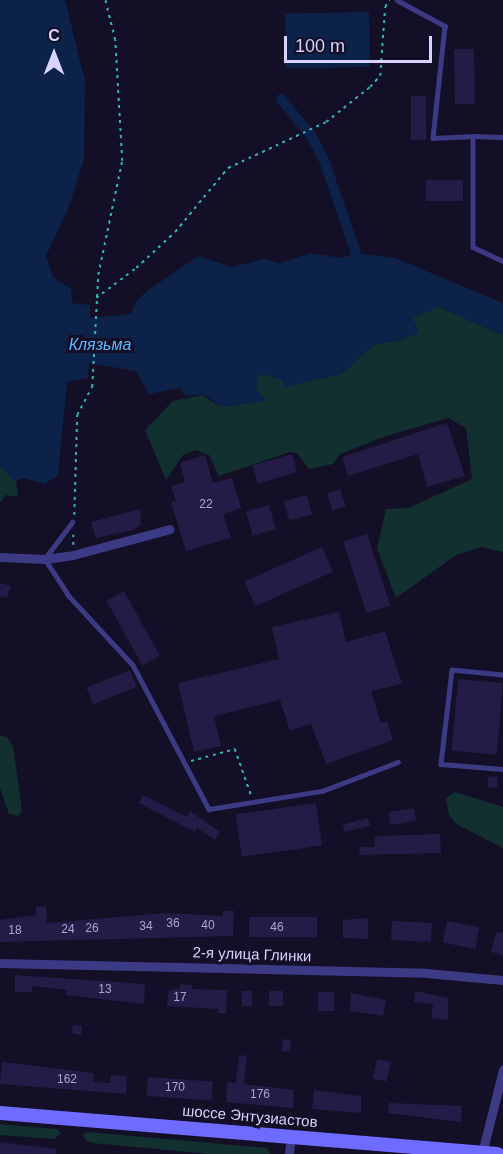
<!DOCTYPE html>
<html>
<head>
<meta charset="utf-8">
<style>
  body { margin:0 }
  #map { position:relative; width:503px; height:1154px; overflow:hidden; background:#130f26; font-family:Arial,sans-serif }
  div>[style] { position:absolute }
  .green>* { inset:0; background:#12302f }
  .water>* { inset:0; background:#0c2248; transform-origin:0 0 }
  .canal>* { height:10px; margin:-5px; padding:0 5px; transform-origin:5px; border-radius:5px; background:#0c2248 }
  .building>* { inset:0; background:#241b47; transform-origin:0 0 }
  .path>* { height:1.5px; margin-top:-0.75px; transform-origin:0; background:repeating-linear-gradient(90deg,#2fb8b0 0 3px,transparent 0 7.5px) }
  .lane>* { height:4.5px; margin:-2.25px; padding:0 2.25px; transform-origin:2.25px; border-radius:2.25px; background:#3d3a85 }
  .street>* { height:9px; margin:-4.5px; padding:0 4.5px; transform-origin:4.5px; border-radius:4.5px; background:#3d3a85 }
  .secondary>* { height:14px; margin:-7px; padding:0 7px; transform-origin:7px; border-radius:7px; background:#6f6bff }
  span { translate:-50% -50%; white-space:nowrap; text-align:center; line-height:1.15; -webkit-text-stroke:6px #130f26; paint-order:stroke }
  .number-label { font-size:12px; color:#aca6d1 }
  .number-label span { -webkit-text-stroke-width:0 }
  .street-label { font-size:15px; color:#d9d4ff }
  .water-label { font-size:16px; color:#62b6ff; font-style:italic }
  .north { position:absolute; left:24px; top:24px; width:60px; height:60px; -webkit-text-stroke:4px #130f26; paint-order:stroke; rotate:0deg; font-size:16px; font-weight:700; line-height:24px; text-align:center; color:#d9d4ff }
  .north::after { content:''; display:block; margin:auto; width:21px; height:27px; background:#d9d4ff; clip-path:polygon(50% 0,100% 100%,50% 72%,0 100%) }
  .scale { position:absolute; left:284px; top:36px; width:148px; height:27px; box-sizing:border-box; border:3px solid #d9d4ff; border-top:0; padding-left:8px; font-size:18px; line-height:21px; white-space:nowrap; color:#d9d4ff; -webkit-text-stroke:4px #130f26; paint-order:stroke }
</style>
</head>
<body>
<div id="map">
  <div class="green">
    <div style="clip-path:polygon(438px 307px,503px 335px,503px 552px,482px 547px,456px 555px,396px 598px,377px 549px,386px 509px,408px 508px,472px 479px,466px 428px,448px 418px,386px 436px,340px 454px,333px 464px,309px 469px,297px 453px,290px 452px,219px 476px,209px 455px,195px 450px,183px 455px,166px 480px,145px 430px,173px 401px,202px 395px,221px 407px,265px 401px,255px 389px,258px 377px,265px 374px,282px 380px,284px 387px,341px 374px,375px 344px,398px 341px,419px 332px,412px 318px)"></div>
    <div style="clip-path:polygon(0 466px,16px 480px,18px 497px,6px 495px,0 503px)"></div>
    <div style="clip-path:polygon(0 736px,7px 737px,13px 747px,22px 811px,18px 816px,9px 814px,0 788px)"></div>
    <div style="clip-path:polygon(455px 792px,503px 807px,503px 848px,456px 824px,449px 815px,446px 798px)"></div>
    <div style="clip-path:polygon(0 1124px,56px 1129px,61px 1133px,54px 1139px,0 1135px)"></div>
    <div style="clip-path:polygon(87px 1132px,267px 1148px,270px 1154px,209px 1154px,92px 1143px,85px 1140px,83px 1134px)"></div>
  </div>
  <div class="water">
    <div style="clip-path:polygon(0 0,65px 0,85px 81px,84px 159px,70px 204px,46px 256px,53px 277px,71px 289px,72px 303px,90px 305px,90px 318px,131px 314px,137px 300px,147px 291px,198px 256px,232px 267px,264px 259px,280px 263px,310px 253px,342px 258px,356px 253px,395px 258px,503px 303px,503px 335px,438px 307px,412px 318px,419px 332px,398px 341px,375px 344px,341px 374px,284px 387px,282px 380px,265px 374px,258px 377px,256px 389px,266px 401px,221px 407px,204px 394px,186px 396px,179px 388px,149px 394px,136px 371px,89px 363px,88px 378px,67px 382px,58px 476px,44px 484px,25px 478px,14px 481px,0 466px)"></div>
    <div style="left:369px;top:12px;width:55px;height:84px;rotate:89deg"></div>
  </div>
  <div class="canal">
    <div style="left:281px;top:99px;width:49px;rotate:50.8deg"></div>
    <div style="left:312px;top:137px;width:29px;rotate:63deg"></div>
    <div style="left:325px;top:163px;width:108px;rotate:71.1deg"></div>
  </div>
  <div class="building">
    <div style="left:474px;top:49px;width:55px;height:20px;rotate:89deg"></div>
    <div style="left:426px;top:96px;width:44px;height:15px;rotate:90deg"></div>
    <div style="left:426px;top:180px;width:37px;height:21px"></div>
    <div style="clip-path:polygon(447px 423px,465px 476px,427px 487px,418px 454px,348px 476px,342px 457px)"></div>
    <div style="left:292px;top:454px;width:19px;height:41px;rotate:74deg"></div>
    <div style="clip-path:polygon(205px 455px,213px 483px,232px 478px,241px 508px,223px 514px,231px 538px,186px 551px,171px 502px,176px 501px,171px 486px,185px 482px,180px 463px)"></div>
    <div style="left:340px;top:489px;width:18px;height:14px;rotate:71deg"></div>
    <div style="left:307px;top:495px;width:20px;height:24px;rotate:75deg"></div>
    <div style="left:269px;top:505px;width:25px;height:24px;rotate:74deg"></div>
    <div style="clip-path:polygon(140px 509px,141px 525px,133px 530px,96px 538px,91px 522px)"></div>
    <div style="left:367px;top:534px;width:75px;height:25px;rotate:72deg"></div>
    <div style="left:322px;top:547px;width:27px;height:85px;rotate:66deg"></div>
    <div style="clip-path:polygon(0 583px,11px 586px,7px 598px,0 596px)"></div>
    <div style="left:124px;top:591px;width:74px;height:20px;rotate:61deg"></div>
    <div style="clip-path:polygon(339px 612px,346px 642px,385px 631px,402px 684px,371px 691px,381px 723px,387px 721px,393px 740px,326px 764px,311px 724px,290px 731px,280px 700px,214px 716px,221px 746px,194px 752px,178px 683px,279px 659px,272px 627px)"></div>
    <div style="left:130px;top:670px;width:18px;height:47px;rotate:68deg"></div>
    <div style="left:458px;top:679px;width:45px;height:72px;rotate:5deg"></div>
    <div style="clip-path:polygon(488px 776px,497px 777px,497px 788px,488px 787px)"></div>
    <div style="clip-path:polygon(143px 795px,187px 817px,190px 811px,220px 832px,215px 840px,197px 828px,195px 832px,183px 826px,139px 803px)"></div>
    <div style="left:316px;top:803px;width:43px;height:81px;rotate:82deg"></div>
    <div style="left:414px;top:808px;width:13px;height:26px;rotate:81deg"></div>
    <div style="left:368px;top:818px;width:8px;height:26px;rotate:76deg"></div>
    <div style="clip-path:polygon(440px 834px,441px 853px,360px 855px,359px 847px,375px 847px,375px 836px)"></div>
    <div style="clip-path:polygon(46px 906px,47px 923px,166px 913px,223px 916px,223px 911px,234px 911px,233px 936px,0 942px,0 920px,36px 915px,36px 907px)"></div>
    <div style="left:249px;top:917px;width:68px;height:20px"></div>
    <div style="clip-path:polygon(368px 918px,368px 939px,343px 938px,343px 920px)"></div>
    <div style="left:392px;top:921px;width:40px;height:19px;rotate:3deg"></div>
    <div style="left:447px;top:921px;width:33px;height:22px;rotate:11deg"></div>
    <div style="clip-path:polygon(496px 932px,503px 933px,503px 955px,491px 952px)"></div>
    <div style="clip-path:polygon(15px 975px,145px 984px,144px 1004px,66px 995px,67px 990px,32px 986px,32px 992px,15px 992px)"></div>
    <div style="clip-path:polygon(180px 984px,192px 985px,192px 989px,227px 990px,226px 1014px,218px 1013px,218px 1009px,167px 1006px,168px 991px,180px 988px)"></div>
    <div style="left:242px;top:991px;width:10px;height:15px"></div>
    <div style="left:269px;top:991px;width:14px;height:15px"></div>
    <div style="clip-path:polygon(415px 991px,448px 998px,448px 1020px,431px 1018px,433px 1004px,414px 1002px)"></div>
    <div style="left:318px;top:992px;width:16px;height:19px"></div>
    <div style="clip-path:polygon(351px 993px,386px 1000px,383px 1016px,350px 1011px)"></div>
    <div style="clip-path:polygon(73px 1025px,82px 1026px,81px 1035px,71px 1033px)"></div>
    <div style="left:283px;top:1039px;width:8px;height:12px;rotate:7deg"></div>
    <div style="clip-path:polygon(239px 1055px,247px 1056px,244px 1084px,294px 1090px,293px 1108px,226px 1102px,227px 1082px,236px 1083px)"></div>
    <div style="left:377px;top:1059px;width:14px;height:20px;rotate:12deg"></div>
    <div style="clip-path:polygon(2px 1062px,94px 1073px,93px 1082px,110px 1083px,111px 1075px,127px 1076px,126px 1094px,0 1084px)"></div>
    <div style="left:148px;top:1077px;width:65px;height:19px;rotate:4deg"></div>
    <div style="clip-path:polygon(314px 1090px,361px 1096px,361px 1113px,312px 1109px)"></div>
    <div style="clip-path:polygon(389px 1103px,462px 1106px,461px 1122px,388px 1113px)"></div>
    <div style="clip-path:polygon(0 1142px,56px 1149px,56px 1154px,0 1154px)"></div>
  </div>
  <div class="path">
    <div style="left:96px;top:298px;width:50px;rotate:-36.9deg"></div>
    <div style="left:136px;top:268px;width:53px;rotate:-42.7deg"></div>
    <div style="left:175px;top:232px;width:83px;rotate:-50.4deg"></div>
    <div style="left:228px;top:168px;width:108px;rotate:-25.1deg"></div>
    <div style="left:326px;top:122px;width:56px;rotate:-38.5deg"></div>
    <div style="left:370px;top:87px;width:15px;rotate:-48deg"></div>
    <div style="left:380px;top:76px;width:69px;rotate:-85.9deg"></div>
    <div style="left:385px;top:7px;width:8px;rotate:-60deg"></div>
    <div style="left:74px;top:515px;width:100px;rotate:-88.3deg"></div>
    <div style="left:77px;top:415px;width:32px;rotate:-62deg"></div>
    <div style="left:92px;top:387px;width:112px;rotate:-86.9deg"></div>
    <div style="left:98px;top:275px;width:116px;rotate:-78.1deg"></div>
    <div style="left:122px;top:161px;width:121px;rotate:-93.3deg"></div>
    <div style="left:115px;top:40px;width:41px;rotate:-104deg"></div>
    <div style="left:73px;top:545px;width:10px;rotate:-90deg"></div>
    <div style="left:191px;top:761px;width:46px;rotate:-15.3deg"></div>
    <div style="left:235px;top:749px;width:49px;rotate:70.8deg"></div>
  </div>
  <div class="lane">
    <div style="left:397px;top:0;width:55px;rotate:28.4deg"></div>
    <div style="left:445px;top:26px;width:113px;rotate:96.1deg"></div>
    <div style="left:433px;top:138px;width:40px;rotate:-2.9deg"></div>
    <div style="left:473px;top:136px;width:111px;rotate:90deg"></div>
    <div style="left:473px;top:247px;width:33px;rotate:25deg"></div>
    <div style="left:473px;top:136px;width:30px;rotate:2deg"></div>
    <div style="left:73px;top:522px;width:46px;rotate:127.1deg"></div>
    <div style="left:45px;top:559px;width:44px;rotate:57deg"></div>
    <div style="left:69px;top:596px;width:94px;rotate:47.2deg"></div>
    <div style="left:133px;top:665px;width:163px;rotate:62.2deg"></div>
    <div style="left:209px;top:809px;width:114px;rotate:-9.1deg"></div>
    <div style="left:322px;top:791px;width:81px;rotate:-20.9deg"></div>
    <div style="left:503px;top:675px;width:51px;rotate:-174.4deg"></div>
    <div style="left:452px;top:670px;width:95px;rotate:96.7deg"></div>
    <div style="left:441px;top:764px;width:62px;rotate:4.6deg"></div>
  </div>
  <div class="street">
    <div style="left:0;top:557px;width:45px;rotate:2.5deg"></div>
    <div style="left:45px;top:559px;width:28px;rotate:-8deg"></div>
    <div style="left:73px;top:555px;width:100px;rotate:-15deg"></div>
    <div style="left:0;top:963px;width:426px;rotate:1.3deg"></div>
    <div style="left:426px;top:973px;width:77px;rotate:5.2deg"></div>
    <div style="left:482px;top:1153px;width:86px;rotate:-75.8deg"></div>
    <div style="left:289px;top:1154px;width:19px;rotate:-84deg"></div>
  </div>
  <div class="secondary">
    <div style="left:0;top:1113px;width:499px;rotate:4.7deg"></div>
  </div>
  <div class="number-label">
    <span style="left:206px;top:505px">22</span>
    <span style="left:173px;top:924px">36</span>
    <span style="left:208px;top:926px">40</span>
    <span style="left:146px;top:927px">34</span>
    <span style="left:277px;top:928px">46</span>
    <span style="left:92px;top:929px">26</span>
    <span style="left:68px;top:930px">24</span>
    <span style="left:15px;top:931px">18</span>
    <span style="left:105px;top:990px">13</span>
    <span style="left:180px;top:998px">17</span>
    <span style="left:67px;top:1080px">162</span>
    <span style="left:175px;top:1088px">170</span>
    <span style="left:260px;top:1095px">176</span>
  </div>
  <div class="street-label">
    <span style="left:252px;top:954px;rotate:2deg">2-я улица Глинки</span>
    <span style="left:250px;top:1116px;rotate:5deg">шоссе Энтузиастов</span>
  </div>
  <div class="water-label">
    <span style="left:100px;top:345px">Клязьма</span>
  </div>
  <div class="north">С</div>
  <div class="scale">100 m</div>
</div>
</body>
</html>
